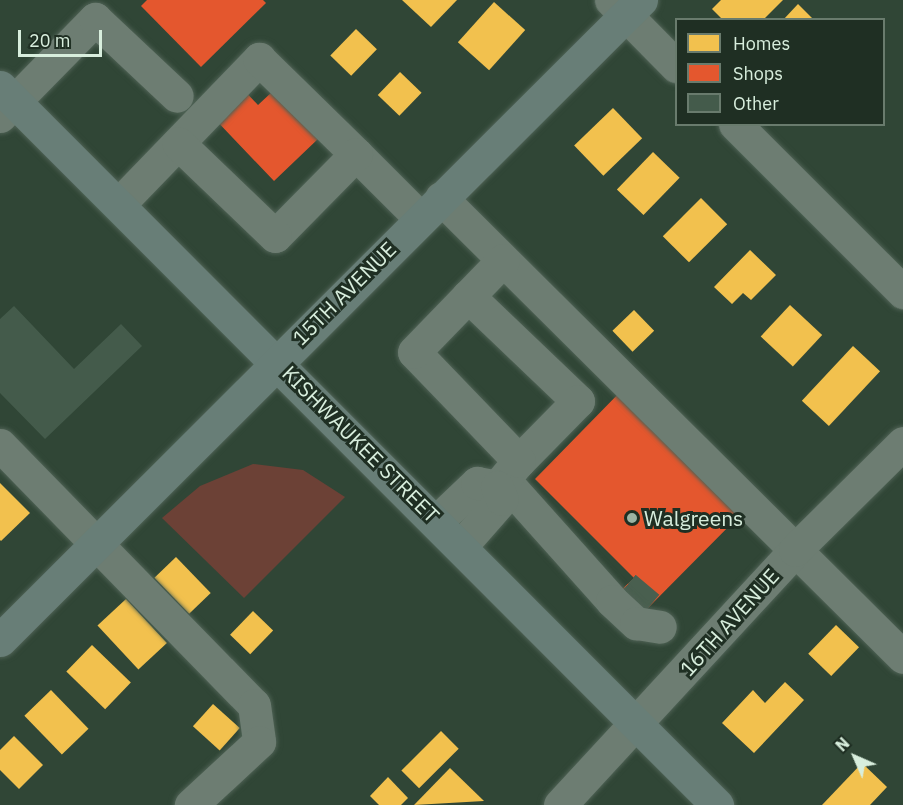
<!DOCTYPE html>
<html>
<head>
<meta charset="utf-8">
<style>
  body { margin:0 }
  #map { position:relative; width:903px; height:805px; overflow:hidden; background:#304636; font-family:"IBM Plex Sans",sans-serif }
  div>[style] { position:absolute }
  .green>* { inset:0; background:#6c4136 }
  .homes>* { inset:0; background:#f2c14e; transform-origin:0 0 }
  .shops>* { inset:0; background:#e4572e }
  .building>* { inset:0; background:#445b4b }
  .minor-tunnel>* { height:33px; margin-top:-16.5px; transform-origin:0; background:repeating-linear-gradient(90deg,#495f4f 0 33px,transparent 0 49px) }
  .roads { filter:drop-shadow(0 0 2px #4e6154) drop-shadow(0 0 2px #4e6154) }
  .minor>* { height:33px; margin:-16.5px; padding:0 16.5px; transform-origin:16.5px; border-radius:16.5px; background:#6d7d72 }
  .major>* { height:33px; margin:-16.5px; padding:0 16.5px; transform-origin:16.5px; border-radius:16.5px; background:#687e77 }
  .dots>* { width:16px; height:16px; translate:-50% -50%; box-sizing:border-box; border:3px solid #1f2f23; border-radius:50% }
  span { translate:-50% -50%; white-space:nowrap; text-align:center; line-height:1.15; -webkit-text-stroke:6px #1f2f23; paint-order:stroke }
  .street-label { font-size:21px; color:#d8eedd }
  .poi-label { font-size:21px; color:#d8eedd }
  .left { translate:0 -50%; text-align:left }
  .legend { position:absolute; left:675px; top:18px; width:210px; height:108px; box-sizing:border-box; background:#1f2f23; border:2px solid #697b6d; margin:0; padding:8px 10px; list-style:none; font-size:18px; color:#d8eedd }
  .legend li { display:flex; align-items:center; gap:12px; height:30px }
  .legend b { width:30px; border:2px solid #697b6d }
  .north { position:absolute; left:825px; top:727px; width:60px; height:60px; -webkit-text-stroke:4px #1f2f23; paint-order:stroke; rotate:315deg; font-size:16px; font-weight:700; line-height:24px; text-align:center; color:#d8eedd }
  .north::after { content:''; display:block; margin:auto; width:21px; height:27px; background:#d8eedd; clip-path:polygon(50% 0,100% 100%,50% 72%,0 100%) }
  .scale { position:absolute; left:18px; top:30px; width:84px; height:27px; box-sizing:border-box; border:3px solid #d8eedd; border-top:0; padding-left:8px; font-size:18px; line-height:21px; white-space:nowrap; color:#d8eedd; -webkit-text-stroke:4px #1f2f23; paint-order:stroke }
</style>
</head>
<body>
<div id="map">
  <div class="green">
    <div style="clip-path:polygon(253px 464px,303px 470px,345px 497px,244px 598px,162px 518px,200px 486px)"></div>
  </div>
  <div class="homes">
    <div style="clip-path:polygon(402px 0,457px 0,431px 27px)"></div>
    <div style="clip-path:polygon(721px 0,783px 0,763px 20px,723px 20px,712px 9px)"></div>
    <div style="left:494px;top:2px;width:42px;height:54px;rotate:42deg"></div>
    <div style="clip-path:polygon(798px 4px,814px 20px,783px 20px)"></div>
    <div style="left:356px;top:29px;width:29px;height:37px;rotate:44deg"></div>
    <div style="left:400px;top:72px;width:30px;height:32px;rotate:44deg"></div>
    <div style="left:613px;top:108px;width:42px;height:54px;rotate:46deg"></div>
    <div style="left:653px;top:152px;width:37px;height:52px;rotate:44deg"></div>
    <div style="left:701px;top:198px;width:37px;height:54px;rotate:45deg"></div>
    <div style="clip-path:polygon(750px 250px,776px 275px,751px 300px,743px 293px,732px 304px,714px 287px)"></div>
    <div style="left:790px;top:305px;width:44px;height:43px;rotate:43deg"></div>
    <div style="left:634px;top:310px;width:29px;height:30px;rotate:46deg"></div>
    <div style="left:853px;top:346px;width:37px;height:75px;rotate:43deg"></div>
    <div style="clip-path:polygon(0 483px,30px 513px,1px 541px,0 540px)"></div>
    <div style="left:176px;top:557px;width:50px;height:30px;rotate:46deg"></div>
    <div style="left:126px;top:599px;width:60px;height:39px;rotate:47deg"></div>
    <div style="left:253px;top:611px;width:28px;height:33px;rotate:44deg"></div>
    <div style="left:836px;top:625px;width:32px;height:40px;rotate:44deg"></div>
    <div style="left:92px;top:645px;width:54px;height:37px;rotate:44deg"></div>
    <div style="clip-path:polygon(785px 682px,804px 700px,754px 753px,722px 723px,753px 690px,765px 703px)"></div>
    <div style="left:51px;top:690px;width:54px;height:37px;rotate:46deg"></div>
    <div style="left:213px;top:704px;width:36px;height:30px;rotate:42deg"></div>
    <div style="left:441px;top:731px;width:25px;height:56px;rotate:45deg"></div>
    <div style="clip-path:polygon(14px 736px,43px 765px,19px 789px,0 770px,0 750px)"></div>
    <div style="clip-path:polygon(862px 763px,887px 787px,870px 805px,822px 805px)"></div>
    <div style="clip-path:polygon(450px 768px,484px 801px,414px 805px)"></div>
    <div style="clip-path:polygon(388px 777px,408px 798px,401px 805px,379px 805px,370px 796px)"></div>
  </div>
  <div class="shops">
    <div style="clip-path:polygon(147px 0,263px 0,266px 3px,201px 67px,141px 6px)"></div>
    <div style="clip-path:polygon(242px 88px,258px 105px,273px 91px,319px 138px,274px 181px,212px 116px)"></div>
    <div style="clip-path:polygon(625px 387px,747px 508px,641px 615px,618px 593px,634px 578px,535px 479px)"></div>
  </div>
  <div class="building">
    <div style="clip-path:polygon(14px 306px,74px 369px,121px 324px,142px 346px,45px 439px,0 393px,0 319px)"></div>
  </div>
  <div class="minor-tunnel">
    <div style="left:625px;top:587px;width:31px;rotate:40deg"></div>
  </div>
  <div class="roads">
    <div class="minor">
      <div style="left:611px;top:0;width:93px;rotate:45.4deg"></div>
      <div style="left:0;top:116px;width:136px;rotate:-45.6deg"></div>
      <div style="left:95px;top:19px;width:112px;rotate:43.2deg"></div>
      <div style="left:735px;top:124px;width:238px;rotate:45deg"></div>
      <div style="left:356px;top:154px;width:89px;rotate:45deg"></div>
      <div style="left:441px;top:198px;width:651px;rotate:44.81deg"></div>
      <div style="left:119px;top:204px;width:202px;rotate:-46deg"></div>
      <div style="left:259px;top:59px;width:136px;rotate:44.4deg"></div>
      <div style="left:356px;top:154px;width:115px;rotate:134.6deg"></div>
      <div style="left:275px;top:236px;width:134px;rotate:-136.2deg"></div>
      <div style="left:468px;top:296px;width:152px;rotate:43.7deg"></div>
      <div style="left:578px;top:401px;width:84px;rotate:134.5deg"></div>
      <div style="left:0;top:445px;width:363px;rotate:45.7deg"></div>
      <div style="left:254px;top:705px;width:37px;rotate:82deg"></div>
      <div style="left:259px;top:742px;width:93px;rotate:137.2deg"></div>
      <div style="left:504px;top:480px;width:162px;rotate:48.2deg"></div>
      <div style="left:612px;top:601px;width:33px;rotate:43deg"></div>
      <div style="left:636px;top:623px;width:24px;rotate:9deg"></div>
      <div style="left:497px;top:487px;width:34px;rotate:-50deg"></div>
      <div style="left:519px;top:461px;width:151px;rotate:-133.9deg"></div>
      <div style="left:414px;top:352px;width:128px;rotate:-45.9deg"></div>
      <div style="left:438px;top:520px;width:54px;rotate:-43.5deg"></div>
      <div style="left:477px;top:483px;width:20px;rotate:11deg"></div>
      <div style="left:461px;top:546px;width:62px;rotate:-48.9deg"></div>
      <div style="left:502px;top:499px;width:13px;rotate:-113deg"></div>
      <div style="left:560px;top:805px;width:347px;rotate:-47.3deg"></div>
      <div style="left:795px;top:550px;width:152px;rotate:-44.7deg"></div>
    </div>
    <div class="major">
      <div style="left:0;top:87px;width:1015px;rotate:45.04deg"></div>
      <div style="left:0;top:640px;width:906px;rotate:-44.96deg"></div>
    </div>
  </div>
  <div class="dots">
    <div style="left:632px;top:518px;background:#9db3a3"></div>
  </div>
  <div class="street-label">
    <span style="left:344px;top:293px;rotate:-45deg">15TH AVENUE</span>
    <span style="left:361px;top:444px;rotate:45deg">KISHWAUKEE STREET</span>
    <span style="left:729px;top:622px;rotate:-48deg">16TH AVENUE</span>
  </div>
  <div class="poi-label">
    <span class="left" style="left:644px;top:518px">Walgreens</span>
  </div>
  <ul class="legend">
  <li><b style="height:16px;background:#f2c14e"></b>Homes</li>
  <li><b style="height:16px;background:#e4572e"></b>Shops</li>
  <li><b style="height:16px;background:#445b4b"></b>Other</li>
  </ul>
  <div class="north">N</div>
  <div class="scale">20 m</div>
</div>
</body>
</html>
